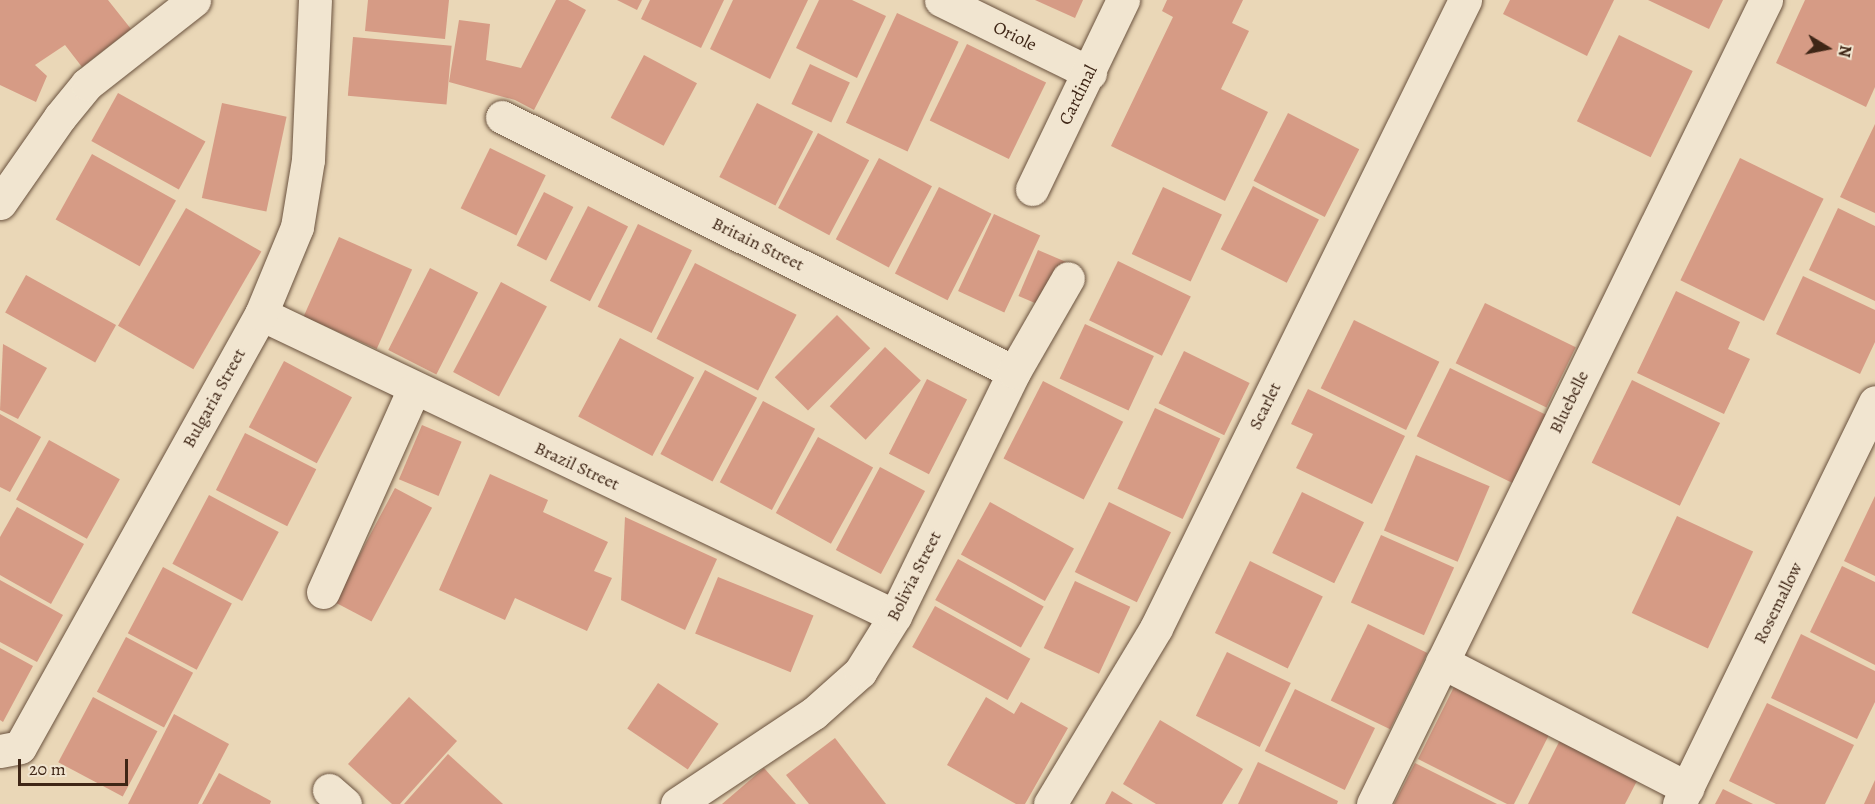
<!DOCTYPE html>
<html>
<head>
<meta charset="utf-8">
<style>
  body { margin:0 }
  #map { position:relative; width:1875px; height:804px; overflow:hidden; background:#ead7b7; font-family:Alegreya,serif }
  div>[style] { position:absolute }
  .building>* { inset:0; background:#d69b85; transform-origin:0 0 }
  .roads { filter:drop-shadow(0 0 2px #6a523e) drop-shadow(0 0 2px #6a523e) }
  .minor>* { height:33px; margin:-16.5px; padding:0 16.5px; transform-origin:16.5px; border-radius:16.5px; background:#f1e5d0 }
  span { translate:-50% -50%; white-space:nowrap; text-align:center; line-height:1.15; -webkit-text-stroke:5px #f1e5d0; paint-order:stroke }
  .street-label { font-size:18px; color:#3f2616 }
  .north { position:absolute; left:1797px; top:18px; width:60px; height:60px; -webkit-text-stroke:4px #f1e5d0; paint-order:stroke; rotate:100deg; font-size:16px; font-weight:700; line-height:24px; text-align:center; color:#3f2616 }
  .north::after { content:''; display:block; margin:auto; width:21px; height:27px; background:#3f2616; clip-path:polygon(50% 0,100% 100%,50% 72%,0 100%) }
  .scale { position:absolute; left:18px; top:759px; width:110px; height:27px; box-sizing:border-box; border:3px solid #3f2616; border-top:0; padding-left:8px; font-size:18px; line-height:21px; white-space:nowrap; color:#3f2616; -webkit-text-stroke:4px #f1e5d0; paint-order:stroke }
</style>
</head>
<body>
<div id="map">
  <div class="building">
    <div style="clip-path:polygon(0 0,108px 0,131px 29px,82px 67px,65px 45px,35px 65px,47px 76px,36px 102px,0 85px)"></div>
    <div style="clip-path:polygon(368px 0,449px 0,445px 39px,365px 31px)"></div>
    <div style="clip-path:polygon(556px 0,568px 0,586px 10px,534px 110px,515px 100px,449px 82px,459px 20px,490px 24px,486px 60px,521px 68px)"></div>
    <div style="clip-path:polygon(617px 0,642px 0,637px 10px)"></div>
    <div style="clip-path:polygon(650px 0,724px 0,701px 48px,641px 19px)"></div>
    <div style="clip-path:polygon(733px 0,808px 0,770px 79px,710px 49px)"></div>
    <div style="clip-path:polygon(819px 0,852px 0,886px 16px,857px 78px,796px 48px)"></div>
    <div style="clip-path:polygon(1035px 0,1083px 0,1075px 18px)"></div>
    <div style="clip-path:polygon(1167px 0,1243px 0,1232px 23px,1249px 31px,1221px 89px,1268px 112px,1225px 201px,1111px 146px,1173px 17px,1162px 11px)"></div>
    <div style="clip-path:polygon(1510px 0,1614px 0,1587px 56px,1503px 14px)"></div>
    <div style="clip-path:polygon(1648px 0,1723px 0,1709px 29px)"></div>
    <div style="clip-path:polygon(1805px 0,1875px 0,1875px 87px,1866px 107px,1776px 63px)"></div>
    <div style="left:897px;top:13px;width:68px;height:121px;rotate:25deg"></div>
    <div style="left:1619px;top:35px;width:82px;height:96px;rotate:26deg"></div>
    <div style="left:353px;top:37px;width:99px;height:59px;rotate:5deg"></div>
    <div style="left:967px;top:44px;width:88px;height:85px;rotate:26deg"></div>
    <div style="left:644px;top:55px;width:60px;height:71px;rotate:28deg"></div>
    <div style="left:810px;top:64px;width:44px;height:44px;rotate:25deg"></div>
    <div style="left:118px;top:93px;width:100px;height:55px;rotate:29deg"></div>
    <div style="left:222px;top:103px;width:66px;height:97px;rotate:12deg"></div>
    <div style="left:757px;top:103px;width:63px;height:83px;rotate:27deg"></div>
    <div style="left:1288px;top:113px;width:80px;height:76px;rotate:27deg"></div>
    <div style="clip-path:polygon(1875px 124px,1875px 213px,1840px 197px)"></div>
    <div style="left:818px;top:133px;width:58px;height:85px;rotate:28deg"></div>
    <div style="left:490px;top:148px;width:62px;height:67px;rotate:26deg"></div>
    <div style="left:92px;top:154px;width:96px;height:75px;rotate:29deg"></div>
    <div style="left:879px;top:158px;width:60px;height:92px;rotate:28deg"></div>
    <div style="left:1740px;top:158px;width:93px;height:136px;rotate:26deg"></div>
    <div style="left:1253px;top:186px;width:74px;height:71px;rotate:27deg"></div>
    <div style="left:939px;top:187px;width:59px;height:97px;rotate:27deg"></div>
    <div style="left:1163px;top:187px;width:65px;height:74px;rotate:25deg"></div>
    <div style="left:544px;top:192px;width:33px;height:60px;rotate:27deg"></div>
    <div style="left:588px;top:206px;width:45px;height:84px;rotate:27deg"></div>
    <div style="left:186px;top:208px;width:87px;height:136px;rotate:30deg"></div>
    <div style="clip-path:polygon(1838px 208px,1875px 226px,1875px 301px,1809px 270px)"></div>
    <div style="left:994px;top:214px;width:51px;height:85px;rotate:25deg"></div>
    <div style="left:638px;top:224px;width:60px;height:92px;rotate:26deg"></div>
    <div style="left:339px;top:237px;width:80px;height:87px;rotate:24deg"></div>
    <div style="left:1038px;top:250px;width:30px;height:50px;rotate:23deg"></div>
    <div style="left:1118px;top:261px;width:81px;height:66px;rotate:26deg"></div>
    <div style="left:695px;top:263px;width:114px;height:85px;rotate:27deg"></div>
    <div style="left:430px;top:268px;width:54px;height:92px;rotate:27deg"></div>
    <div style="left:26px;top:275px;width:103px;height:43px;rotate:29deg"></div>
    <div style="clip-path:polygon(1803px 276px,1875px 310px,1875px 342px,1860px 374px,1776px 334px)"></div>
    <div style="left:501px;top:282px;width:52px;height:102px;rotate:28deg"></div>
    <div style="clip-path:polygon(1676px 291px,1740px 322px,1728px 349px,1750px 359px,1724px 414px,1637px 373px)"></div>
    <div style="left:1485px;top:303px;width:101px;height:67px;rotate:26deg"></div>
    <div style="left:837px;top:315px;width:47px;height:88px;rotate:45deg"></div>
    <div style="left:1354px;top:320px;width:95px;height:76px;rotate:26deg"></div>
    <div style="left:1085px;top:324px;width:76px;height:60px;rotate:25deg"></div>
    <div style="left:620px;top:338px;width:84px;height:89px;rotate:28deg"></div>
    <div style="clip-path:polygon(3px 344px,47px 368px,18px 419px,0 410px)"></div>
    <div style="left:885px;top:347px;width:49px;height:81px;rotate:43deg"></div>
    <div style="left:1184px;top:351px;width:73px;height:58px;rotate:26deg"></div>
    <div style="left:284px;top:361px;width:77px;height:75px;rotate:28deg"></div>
    <div style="left:1450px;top:368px;width:110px;height:76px;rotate:26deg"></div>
    <div style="left:705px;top:370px;width:59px;height:95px;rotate:28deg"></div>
    <div style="left:927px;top:379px;width:45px;height:84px;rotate:27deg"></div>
    <div style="left:1632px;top:380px;width:98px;height:92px;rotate:26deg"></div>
    <div style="left:1043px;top:381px;width:90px;height:87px;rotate:27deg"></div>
    <div style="clip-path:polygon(1308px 389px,1405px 436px,1372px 504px,1296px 468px,1313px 434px,1291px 424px)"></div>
    <div style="left:763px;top:401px;width:59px;height:92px;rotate:28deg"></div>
    <div style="left:1155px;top:408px;width:72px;height:89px;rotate:25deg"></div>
    <div style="clip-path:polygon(0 414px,41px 437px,10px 492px,0 487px)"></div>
    <div style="left:422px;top:425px;width:43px;height:59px;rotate:23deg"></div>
    <div style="left:245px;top:433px;width:80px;height:64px;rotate:27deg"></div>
    <div style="left:818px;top:437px;width:63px;height:87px;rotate:29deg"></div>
    <div style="left:49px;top:440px;width:81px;height:68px;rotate:29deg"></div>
    <div style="left:1416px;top:455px;width:80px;height:82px;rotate:23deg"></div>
    <div style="left:880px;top:467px;width:51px;height:94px;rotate:28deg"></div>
    <div style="clip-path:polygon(490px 474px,548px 500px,543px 512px,608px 542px,594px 571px,612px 578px,587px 631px,515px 598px,505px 620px,439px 590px)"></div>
    <div style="left:395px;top:488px;width:42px;height:129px;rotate:28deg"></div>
    <div style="left:1302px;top:492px;width:69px;height:68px;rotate:26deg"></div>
    <div style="left:209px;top:495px;width:79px;height:78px;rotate:28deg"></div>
    <div style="clip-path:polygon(1875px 496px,1875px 576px,1844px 561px)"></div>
    <div style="left:990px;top:502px;width:96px;height:60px;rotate:29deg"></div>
    <div style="left:1109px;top:502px;width:69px;height:78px;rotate:26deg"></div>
    <div style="clip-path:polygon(17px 507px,84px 544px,51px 604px,0 575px,0 537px)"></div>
    <div style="left:1677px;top:516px;width:84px;height:107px;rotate:25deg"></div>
    <div style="clip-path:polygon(625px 517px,717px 559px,685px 630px,621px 600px)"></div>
    <div style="left:1381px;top:535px;width:80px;height:74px;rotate:24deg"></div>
    <div style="left:958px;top:559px;width:98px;height:47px;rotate:29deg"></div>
    <div style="left:1250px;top:561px;width:81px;height:80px;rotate:26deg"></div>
    <div style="clip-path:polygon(1842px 566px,1875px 582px,1875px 665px,1810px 632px)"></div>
    <div style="left:163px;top:567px;width:78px;height:75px;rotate:28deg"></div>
    <div style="left:718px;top:577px;width:103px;height:61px;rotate:22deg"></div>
    <div style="clip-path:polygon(0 580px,63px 615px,37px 662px,0 642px)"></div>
    <div style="left:1075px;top:581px;width:61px;height:74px;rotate:25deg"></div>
    <div style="left:935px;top:606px;width:109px;height:47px;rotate:29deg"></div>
    <div style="left:1368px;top:624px;width:66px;height:85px;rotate:26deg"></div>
    <div style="clip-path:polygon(1801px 634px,1875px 671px,1875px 702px,1857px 739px,1771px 698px)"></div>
    <div style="left:126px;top:637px;width:76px;height:62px;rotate:28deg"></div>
    <div style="clip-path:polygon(0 648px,33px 666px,3px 722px,0 720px)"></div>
    <div style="left:1227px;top:652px;width:71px;height:71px;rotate:26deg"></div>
    <div style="clip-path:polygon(1458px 679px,1553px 727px,1514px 804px,1507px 804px,1418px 759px)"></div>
    <div style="left:658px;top:683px;width:73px;height:55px;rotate:34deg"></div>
    <div style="left:1295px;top:689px;width:89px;height:69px;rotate:26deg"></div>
    <div style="left:93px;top:697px;width:73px;height:74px;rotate:28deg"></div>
    <div style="clip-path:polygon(409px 697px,457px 741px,400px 804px,392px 804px,348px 764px)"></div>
    <div style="clip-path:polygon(986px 697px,1014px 714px,1021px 702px,1068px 728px,1025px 804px,1016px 804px,947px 765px)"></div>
    <div style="clip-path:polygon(1767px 703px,1854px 745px,1825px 804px,1776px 804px,1729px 781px)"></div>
    <div style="clip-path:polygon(174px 714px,229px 744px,198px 804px,128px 804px)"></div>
    <div style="clip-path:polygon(1160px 720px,1243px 769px,1222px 804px,1156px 804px,1123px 784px)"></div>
    <div style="clip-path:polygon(835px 738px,886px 804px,809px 804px,786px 775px)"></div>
    <div style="clip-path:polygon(1560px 740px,1638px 779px,1625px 804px,1528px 804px)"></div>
    <div style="clip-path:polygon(448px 754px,503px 804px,404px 804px)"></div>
    <div style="clip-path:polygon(1258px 762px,1338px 801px,1337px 804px,1238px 804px)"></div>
    <div style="clip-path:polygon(1415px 763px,1497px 804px,1394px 804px)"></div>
    <div style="clip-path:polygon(764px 768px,796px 804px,722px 804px)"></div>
    <div style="clip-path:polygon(219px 773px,271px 801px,270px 804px,202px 804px)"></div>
    <div style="clip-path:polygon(1875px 780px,1875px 804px,1864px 804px)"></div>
    <div style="clip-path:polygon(1723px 789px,1753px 804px,1715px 804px)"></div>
    <div style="clip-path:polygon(1112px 791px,1133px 804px,1105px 804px)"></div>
  </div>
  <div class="roads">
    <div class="minor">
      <div style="left:941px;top:0;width:166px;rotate:26.1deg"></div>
      <div style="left:502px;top:117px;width:572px;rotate:26.48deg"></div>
      <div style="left:1032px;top:189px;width:210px;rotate:-64.3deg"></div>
      <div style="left:0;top:203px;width:105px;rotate:-55.1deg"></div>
      <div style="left:60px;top:117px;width:43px;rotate:-50.7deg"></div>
      <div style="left:87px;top:84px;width:136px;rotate:-38.1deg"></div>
      <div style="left:261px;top:314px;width:702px;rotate:25.47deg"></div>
      <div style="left:323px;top:592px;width:222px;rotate:-65.9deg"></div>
      <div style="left:1442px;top:662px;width:276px;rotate:27.2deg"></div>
      <div style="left:0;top:751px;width:20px;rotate:-11deg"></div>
      <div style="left:20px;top:747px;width:496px;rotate:-60.9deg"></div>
      <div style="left:261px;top:314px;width:94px;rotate:-67.5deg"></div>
      <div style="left:297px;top:227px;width:68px;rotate:-80.7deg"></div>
      <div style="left:308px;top:160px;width:160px;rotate:-87.5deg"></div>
      <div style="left:329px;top:790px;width:21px;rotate:41deg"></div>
      <div style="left:677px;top:804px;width:164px;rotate:-33.6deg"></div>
      <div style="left:814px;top:713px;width:62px;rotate:-41.7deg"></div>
      <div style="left:860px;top:672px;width:66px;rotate:-58deg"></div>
      <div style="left:895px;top:616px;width:271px;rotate:-64deg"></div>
      <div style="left:1014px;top:372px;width:108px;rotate:-60.1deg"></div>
      <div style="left:1050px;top:804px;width:205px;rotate:-58.9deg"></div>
      <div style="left:1156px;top:628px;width:700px;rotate:-63.8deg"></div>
      <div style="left:1373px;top:804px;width:895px;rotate:-63.95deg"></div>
      <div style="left:1679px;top:804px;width:447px;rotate:-64deg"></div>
    </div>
  </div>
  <div class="street-label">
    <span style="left:1015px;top:36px;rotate:26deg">Oriole</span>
    <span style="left:1078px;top:95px;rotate:-64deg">Cardinal</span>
    <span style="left:758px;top:244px;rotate:26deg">Britain Street</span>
    <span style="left:214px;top:398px;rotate:-61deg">Bulgaria Street</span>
    <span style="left:1569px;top:402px;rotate:-64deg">Bluebelle</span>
    <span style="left:1265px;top:406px;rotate:-64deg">Scarlet</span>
    <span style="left:577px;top:466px;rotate:25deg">Brazil Street</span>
    <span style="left:914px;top:576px;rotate:-63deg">Bolivia Street</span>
    <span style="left:1778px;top:603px;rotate:-64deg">Rosemallow</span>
  </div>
  <div class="north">N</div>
  <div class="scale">20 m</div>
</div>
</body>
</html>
